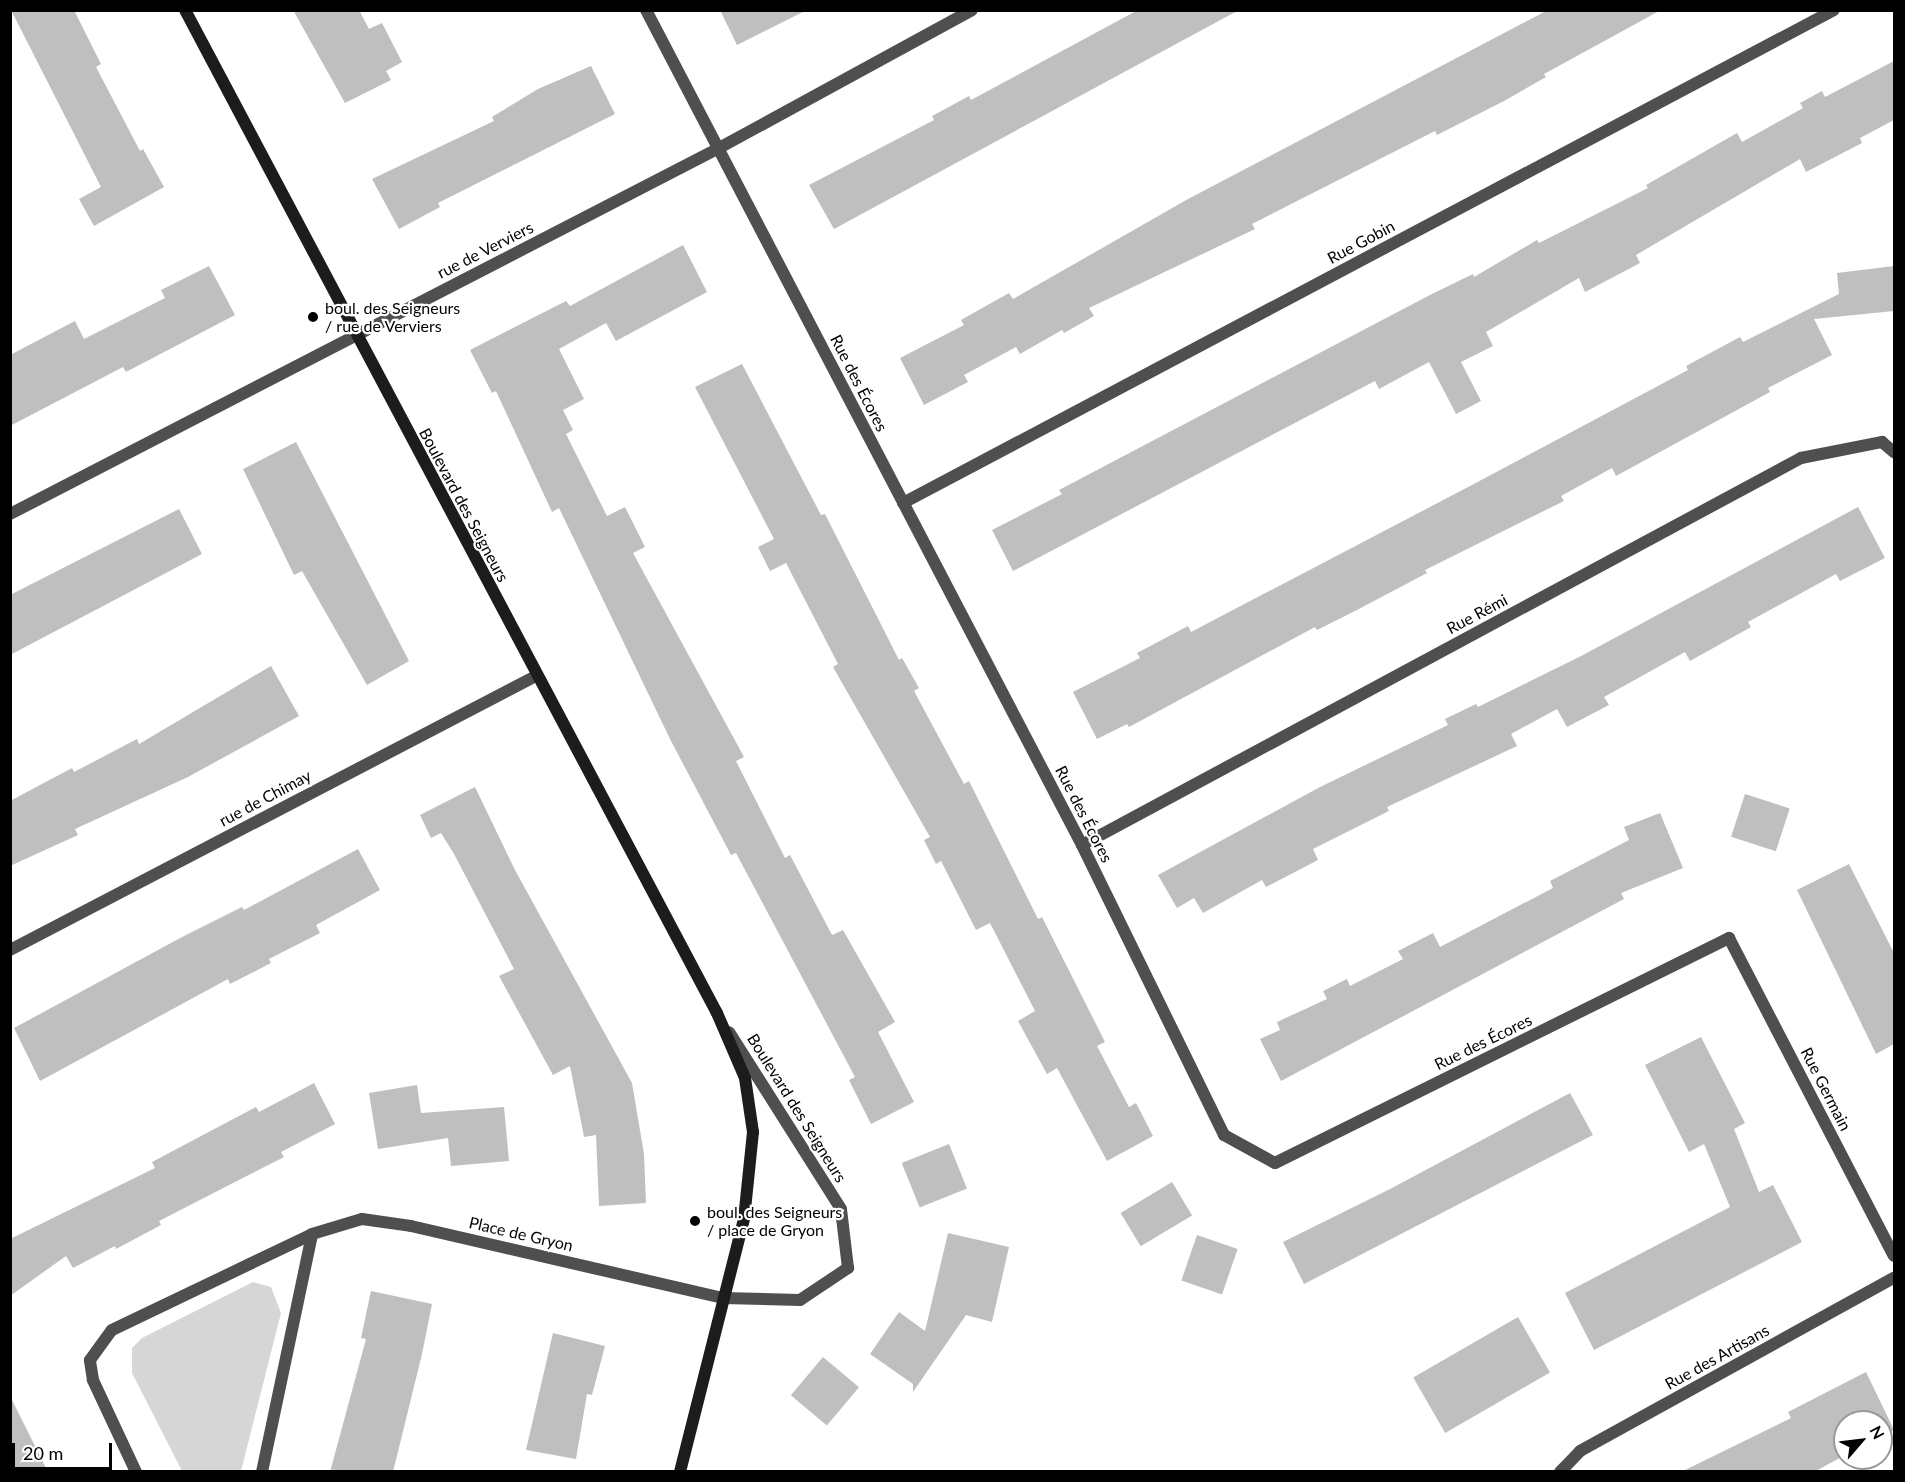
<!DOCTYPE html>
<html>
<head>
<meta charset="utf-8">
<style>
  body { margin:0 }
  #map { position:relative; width:1905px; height:1482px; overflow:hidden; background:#fff; font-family:Lato,sans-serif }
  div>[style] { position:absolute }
  .green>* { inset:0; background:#d6d6d6 }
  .building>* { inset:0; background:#bfbfbf; transform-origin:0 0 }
  .street>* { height:12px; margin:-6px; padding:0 6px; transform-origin:6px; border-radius:6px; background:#4f4f4f }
  .secondary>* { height:12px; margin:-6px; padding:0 6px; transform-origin:6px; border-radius:6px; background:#1c1c1c }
  .dots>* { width:16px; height:16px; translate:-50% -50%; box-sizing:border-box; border:3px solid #fff; border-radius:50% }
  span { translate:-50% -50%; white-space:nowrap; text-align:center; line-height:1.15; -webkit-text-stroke:4.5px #fff; paint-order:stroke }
  .street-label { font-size:16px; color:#000 }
  .poi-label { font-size:16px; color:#000 }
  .left { translate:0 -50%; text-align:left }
  .frame { position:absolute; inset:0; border:12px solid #000; pointer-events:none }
  .north { position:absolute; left:1833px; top:1410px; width:60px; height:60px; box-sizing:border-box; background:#fff; border:2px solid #999; border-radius:50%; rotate:62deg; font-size:16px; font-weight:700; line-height:24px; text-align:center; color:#000 }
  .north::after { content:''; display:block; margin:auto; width:21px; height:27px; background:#000; clip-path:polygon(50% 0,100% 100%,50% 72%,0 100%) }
  .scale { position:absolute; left:12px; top:1443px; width:100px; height:27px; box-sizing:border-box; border:3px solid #000; border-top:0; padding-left:8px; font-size:18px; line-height:21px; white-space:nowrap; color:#000; -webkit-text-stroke:4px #fff; paint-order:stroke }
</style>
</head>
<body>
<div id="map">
  <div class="green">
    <div style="clip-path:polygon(253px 1282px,271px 1287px,281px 1313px,241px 1471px,182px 1471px,132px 1373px,132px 1348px,142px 1338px)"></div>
  </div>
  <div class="building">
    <div style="clip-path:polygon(11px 10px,74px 10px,101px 64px,96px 67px,140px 151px,143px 149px,164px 187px,94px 226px,79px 199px,101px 187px)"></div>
    <div style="clip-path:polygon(293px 10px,359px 10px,369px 29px,382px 23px,402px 62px,386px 71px,391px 80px,345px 103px)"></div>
    <div style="clip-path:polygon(720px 10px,807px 10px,737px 45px)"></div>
    <div style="clip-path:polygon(1138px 10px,1239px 10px,834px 229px,809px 185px,934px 120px,932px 116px,969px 96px,971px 100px)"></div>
    <div style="clip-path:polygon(1548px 10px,1661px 10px,1544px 74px,1546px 77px,1504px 101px,1437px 135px,1435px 131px,1252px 224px,1255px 229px,1089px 308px,1094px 316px,1064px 333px,1062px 330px,1020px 354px,1016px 347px,964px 375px,968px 382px,924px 405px,900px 358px,964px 325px,961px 320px,1009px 293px,1013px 299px,1188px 199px)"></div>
    <div style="clip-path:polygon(1894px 61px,1894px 120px,1860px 138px,1862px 143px,1806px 172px,1800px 159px,1636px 255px,1640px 263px,1585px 292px,1579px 278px,1486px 332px,1493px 346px,1461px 362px,1481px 401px,1456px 414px,1429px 362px,1379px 389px,1375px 381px,1013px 571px,992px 530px,1062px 494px,1059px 490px,1430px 295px,1473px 274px,1474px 277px,1537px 240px,1539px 243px,1648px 188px,1646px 185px,1737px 133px,1742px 142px,1803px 108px,1800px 103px,1822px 91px,1825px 97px)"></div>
    <div style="clip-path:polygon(591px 66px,615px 114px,438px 203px,440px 207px,399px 229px,372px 179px,494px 121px,492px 117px,538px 89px)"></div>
    <div style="clip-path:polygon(683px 245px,707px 292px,616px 341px,606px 323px,559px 349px,584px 399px,563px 410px,573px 430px,566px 434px,607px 516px,625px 507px,645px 547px,633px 553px,744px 757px,736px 761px,785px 858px,790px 855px,832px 935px,843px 930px,895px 1022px,878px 1032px,914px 1102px,871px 1124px,849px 1080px,855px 1077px,736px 853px,731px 855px,670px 739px,559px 508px,552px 512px,496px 391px,492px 393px,470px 350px,566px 301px,570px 306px)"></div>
    <div style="clip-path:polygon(209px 266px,235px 315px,126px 372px,123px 367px,10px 426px,10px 355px,75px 321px,84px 339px,165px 298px,161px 290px)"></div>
    <div style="clip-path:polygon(1894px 266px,1894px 311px,1814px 319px,1832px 355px,1768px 388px,1770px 392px,1616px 476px,1612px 468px,1561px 496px,1564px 501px,1425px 570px,1427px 573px,1357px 610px,1317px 630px,1315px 627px,1129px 727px,1127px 724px,1097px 739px,1073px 692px,1140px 658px,1137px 653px,1188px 626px,1191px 632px,1470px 486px,1688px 370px,1686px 366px,1740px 337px,1743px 342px,1839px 294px,1837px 273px)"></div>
    <div style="clip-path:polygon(742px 364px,821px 515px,825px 514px,899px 660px,902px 658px,919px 688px,914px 691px,964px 784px,969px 781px,1038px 919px,1042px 917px,1105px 1042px,1097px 1046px,1129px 1107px,1136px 1103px,1153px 1136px,1107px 1161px,1057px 1068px,1047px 1074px,1018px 1021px,1035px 1011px,990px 923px,976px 930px,941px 861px,936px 864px,924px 840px,930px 837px,833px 667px,838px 664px,786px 563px,770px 571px,758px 547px,774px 539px,695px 387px)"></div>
    <div style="clip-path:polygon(296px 442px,409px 661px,367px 685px,302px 571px,294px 575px,243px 469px)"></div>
    <div style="clip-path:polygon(1858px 507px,1885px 558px,1840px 581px,1836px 574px,1748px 622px,1751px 627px,1690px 661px,1685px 652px,1604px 697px,1609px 705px,1567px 727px,1557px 709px,1511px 734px,1517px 746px,1387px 807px,1389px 811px,1313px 849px,1318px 860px,1266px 887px,1262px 880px,1203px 913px,1194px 898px,1177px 908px,1158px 875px,1320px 787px,1448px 725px,1445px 719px,1476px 704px,1478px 707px,1583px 655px)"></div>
    <div style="clip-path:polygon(179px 509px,202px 554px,10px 655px,10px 595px)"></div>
    <div style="clip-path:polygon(271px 666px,299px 716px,188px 777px,75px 829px,78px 835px,10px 866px,10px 801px,72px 768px,74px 772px,137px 739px,139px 744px)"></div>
    <div style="clip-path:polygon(475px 787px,515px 870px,632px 1083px,644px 1154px,646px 1203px,599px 1206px,596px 1135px,584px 1137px,570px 1066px,553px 1075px,499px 976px,514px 969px,454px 854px,441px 833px,431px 838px,420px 815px)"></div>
    <div style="left:1745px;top:794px;width:47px;height:45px;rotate:18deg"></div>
    <div style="clip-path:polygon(1660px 813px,1683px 868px,1621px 893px,1624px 899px,1281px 1081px,1260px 1039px,1280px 1030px,1277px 1022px,1327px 999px,1323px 991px,1347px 979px,1350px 986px,1403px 959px,1398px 951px,1433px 933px,1440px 947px,1553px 888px,1550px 881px,1629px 840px,1624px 827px)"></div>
    <div style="clip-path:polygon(358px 849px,380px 890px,316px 925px,320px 933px,269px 959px,271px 963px,230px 984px,228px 979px,40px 1081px,14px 1028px,182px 937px,242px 907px,244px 910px)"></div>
    <div style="clip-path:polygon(1849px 864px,1894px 953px,1894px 1044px,1876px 1054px,1797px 890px)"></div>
    <div style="clip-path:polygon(1701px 1037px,1745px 1123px,1734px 1129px,1759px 1192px,1773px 1185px,1802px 1242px,1594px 1350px,1565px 1293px,1730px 1207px,1704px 1144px,1689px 1152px,1645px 1065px)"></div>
    <div style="clip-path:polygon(314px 1083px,335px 1124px,281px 1152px,284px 1157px,159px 1221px,161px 1225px,116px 1249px,115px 1246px,73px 1268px,66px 1256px,10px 1296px,10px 1239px,155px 1168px,152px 1162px,256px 1107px,259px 1112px)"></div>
    <div style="clip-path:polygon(417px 1085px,421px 1113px,504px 1107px,509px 1161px,451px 1166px,448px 1138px,378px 1149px,369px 1093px)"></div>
    <div style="clip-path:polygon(1570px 1093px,1593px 1135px,1304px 1284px,1283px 1242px,1392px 1188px)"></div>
    <div style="left:949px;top:1144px;width:48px;height:51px;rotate:68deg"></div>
    <div style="left:1172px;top:1182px;width:39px;height:60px;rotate:59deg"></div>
    <div style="clip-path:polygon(948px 1233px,1009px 1247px,992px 1322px,966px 1315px,913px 1392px,913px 1384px,870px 1354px,899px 1312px,925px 1331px)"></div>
    <div style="left:1197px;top:1235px;width:43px;height:48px;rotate:19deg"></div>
    <div style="clip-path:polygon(371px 1291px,432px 1304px,422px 1354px,393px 1472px,330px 1472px,366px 1339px,361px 1338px)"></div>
    <div style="left:1518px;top:1317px;width:64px;height:121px;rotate:60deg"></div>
    <div style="clip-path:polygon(553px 1333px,605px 1346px,592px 1395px,587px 1394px,576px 1459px,526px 1450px)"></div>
    <div style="left:823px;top:1357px;width:47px;height:50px;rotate:40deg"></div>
    <div style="clip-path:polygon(1866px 1372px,1894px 1430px,1881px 1437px,1881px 1422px,1845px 1422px,1845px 1455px,1814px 1472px,1681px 1472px,1791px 1418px,1788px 1412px)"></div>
    <div style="clip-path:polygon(10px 1396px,48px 1472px,10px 1472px)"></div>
  </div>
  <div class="street">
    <div style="left:646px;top:10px;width:942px;rotate:62.43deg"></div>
    <div style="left:1082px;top:845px;width:323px;rotate:63.9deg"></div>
    <div style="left:1224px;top:1135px;width:58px;rotate:28.8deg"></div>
    <div style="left:1275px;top:1163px;width:507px;rotate:-26.36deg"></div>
    <div style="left:1729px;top:938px;width:358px;rotate:62.6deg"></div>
    <div style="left:903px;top:503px;width:1053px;rotate:-27.9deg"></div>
    <div style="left:10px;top:514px;width:798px;rotate:-27.3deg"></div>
    <div style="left:719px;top:148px;width:288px;rotate:-28.6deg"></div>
    <div style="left:1082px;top:845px;width:817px;rotate:-28.29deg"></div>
    <div style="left:1801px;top:458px;width:83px;rotate:-11.2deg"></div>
    <div style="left:1882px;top:442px;width:16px;rotate:40deg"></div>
    <div style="left:10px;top:950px;width:593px;rotate:-27.52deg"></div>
    <div style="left:136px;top:1472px;width:102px;rotate:-115.1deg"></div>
    <div style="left:93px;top:1380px;width:20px;rotate:-99deg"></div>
    <div style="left:90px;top:1360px;width:37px;rotate:-54deg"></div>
    <div style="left:112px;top:1330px;width:222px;rotate:-25.6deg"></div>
    <div style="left:312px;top:1234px;width:52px;rotate:-16.7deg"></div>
    <div style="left:362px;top:1219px;width:49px;rotate:8.1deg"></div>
    <div style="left:411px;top:1226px;width:320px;rotate:13deg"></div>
    <div style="left:723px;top:1298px;width:77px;rotate:1.5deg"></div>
    <div style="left:800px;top:1300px;width:58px;rotate:-33.7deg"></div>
    <div style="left:848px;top:1268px;width:59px;rotate:-96.8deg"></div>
    <div style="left:841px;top:1209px;width:209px;rotate:-122.3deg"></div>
    <div style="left:262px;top:1472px;width:243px;rotate:-78.1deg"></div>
    <div style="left:1560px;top:1472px;width:29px;rotate:-46deg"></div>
    <div style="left:1580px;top:1451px;width:359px;rotate:-28.9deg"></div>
  </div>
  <div class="secondary">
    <div style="left:185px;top:10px;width:1135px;rotate:62.06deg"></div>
    <div style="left:717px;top:1013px;width:71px;rotate:66.7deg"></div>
    <div style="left:745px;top:1078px;width:55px;rotate:81.6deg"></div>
    <div style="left:753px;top:1132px;width:87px;rotate:95.9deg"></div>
    <div style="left:744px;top:1219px;width:261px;rotate:104.2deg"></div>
  </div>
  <div class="dots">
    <div style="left:313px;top:317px;background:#000"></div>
    <div style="left:695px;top:1221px;background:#000"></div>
  </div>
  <div class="street-label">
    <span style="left:1361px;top:242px;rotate:-28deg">Rue Gobin</span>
    <span style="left:485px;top:250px;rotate:-27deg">rue de Verviers</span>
    <span style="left:859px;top:383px;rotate:63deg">Rue des Écores</span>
    <span style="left:464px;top:505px;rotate:62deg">Boulevard des Seigneurs</span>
    <span style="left:1477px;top:614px;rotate:-28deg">Rue Rémi</span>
    <span style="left:265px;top:798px;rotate:-28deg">rue de Chimay</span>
    <span style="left:1084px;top:814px;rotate:63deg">Rue des Écores</span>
    <span style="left:1483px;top:1042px;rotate:-26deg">Rue des Écores</span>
    <span style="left:1826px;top:1089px;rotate:63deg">Rue Germain</span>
    <span style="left:797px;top:1108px;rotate:58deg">Boulevard des Seigneurs</span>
    <span style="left:521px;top:1234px;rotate:13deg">Place de Gryon</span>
    <span style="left:1717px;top:1357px;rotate:-29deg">Rue des Artisans</span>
  </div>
  <div class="poi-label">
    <span class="left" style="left:325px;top:317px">boul. des Seigneurs<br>/ rue de Verviers</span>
    <span class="left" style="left:707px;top:1221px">boul. des Seigneurs<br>/ place de Gryon</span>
  </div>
  <div class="frame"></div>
  <div class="north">N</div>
  <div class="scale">20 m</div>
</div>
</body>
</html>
